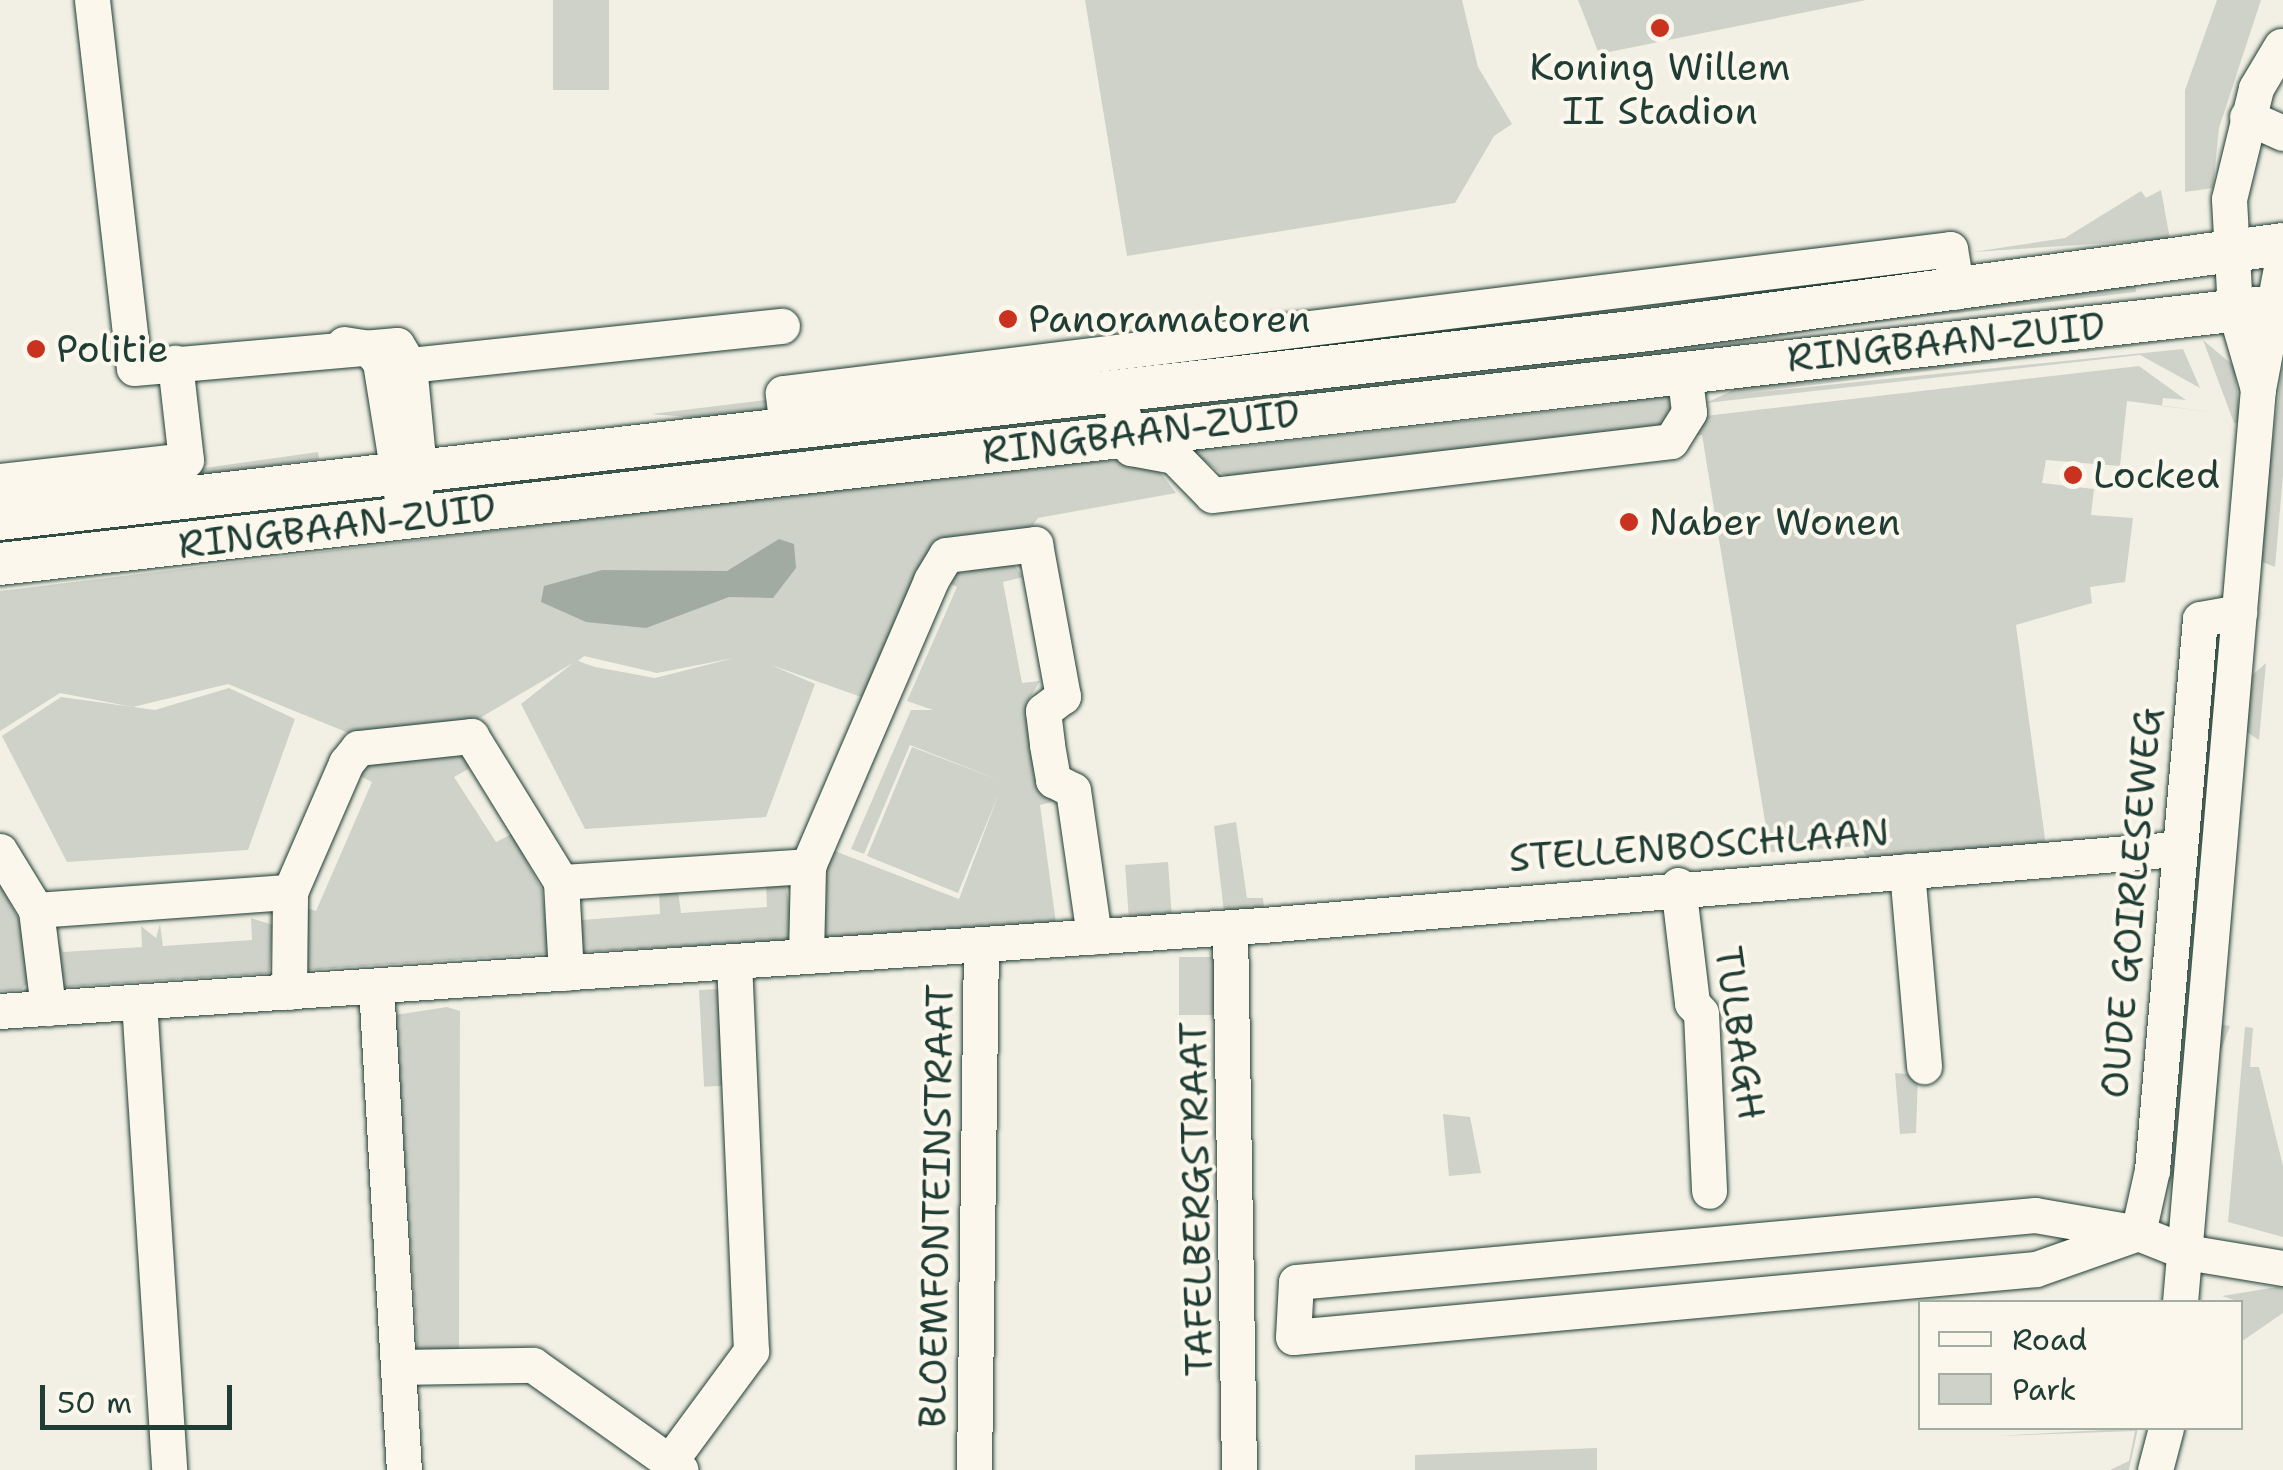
<!DOCTYPE html>
<html>
<head>
<meta charset="utf-8">
<style>
  body { margin:0 }
  #map { position:relative; width:2283px; height:1470px; overflow:hidden; background:#f2f0e5; font-family:"Shantell Sans",sans-serif }
  div>[style] { position:absolute }
  .green>* { inset:0; background:#cfd2c8; transform-origin:0 0 }
  .water>* { inset:0; background:#a2aba1 }
  .roads { filter:drop-shadow(0 0 2px #1f3d34) drop-shadow(0 0 2px #1f3d34) }
  .minor>* { height:35px; margin:-17.5px; padding:0 17.5px; transform-origin:17.5px; border-radius:17.5px; background:#fbf7ec }
  .major>* { height:42px; margin:-21px; padding:0 21px; transform-origin:21px; border-radius:21px; background:#fbf7ec }
  .dots>* { width:28px; height:28px; translate:-50% -50%; box-sizing:border-box; border:5px solid #fbf7ec; border-radius:50% }
  span { translate:-50% -50%; white-space:nowrap; text-align:center; line-height:1.15; -webkit-text-stroke:8px #fbf7ec; paint-order:stroke }
  .poi-label { font-size:38px; color:#1f3d34 }
  .left { translate:0 -50%; text-align:left }
  .street-label { font-size:38px; color:#1f3d34 }
  .legend { position:absolute; left:1918px; top:1300px; width:325px; height:130px; box-sizing:border-box; background:#fbf7ec; border:2px solid #a3ada2; margin:0; padding:12px 18px; list-style:none; font-size:30px; color:#1f3d34 }
  .legend li { display:flex; align-items:center; gap:20px; height:50px }
  .legend b { width:50px; border:2px solid #a3ada2 }
  .scale { position:absolute; left:40px; top:1385px; width:192px; height:45px; box-sizing:border-box; border:5px solid #1f3d34; border-top:0; padding-left:12px; font-size:30px; line-height:35px; white-space:nowrap; color:#1f3d34; -webkit-text-stroke:8px #fbf7ec; paint-order:stroke }
</style>
</head>
<body>
<div id="map">
  <div class="green">
    <div style="left:553px;top:0;width:56px;height:90px"></div>
    <div style="clip-path:polygon(1085px 0,1462px 0,1478px 67px,1512px 124px,1494px 136px,1455px 203px,1127px 256px)"></div>
    <div style="clip-path:polygon(1578px 0,1866px 0,1599px 54px)"></div>
    <div style="clip-path:polygon(2217px 0,2261px 0,2219px 128px,2213px 188px,2185px 192px,2185px 90px)"></div>
    <div style="clip-path:polygon(2161px 190px,2170px 239px,1973px 252px,2065px 238px,2141px 191px,2146px 198px)"></div>
    <div style="clip-path:polygon(2135px 278px,2136px 292px,1820px 329px,1681px 357px,1142px 420px,1141px 411px,1234px 392px)"></div>
    <div style="clip-path:polygon(2182px 340px,1748px 393px,2183px 349px,2200px 388px,2140px 355px,1706px 403px,1744px 385px)"></div>
    <div style="clip-path:polygon(2203px 340px,2234px 366px,2241px 422px,2234px 423px)"></div>
    <div style="clip-path:polygon(2283px 361px,2283px 475px,2275px 567px,2257px 560px)"></div>
    <div style="clip-path:polygon(2139px 366px,2186px 400px,2163px 398px,2162px 406px,2219px 413px,2127px 401px,2120px 466px,2046px 460px,2042px 483px,2094px 489px,2091px 515px,2133px 518px,2125px 582px,2090px 587px,2092px 603px,2016px 625px,2046px 846px,1872px 866px,1860px 846px,1770px 852px,1702px 435px,1692px 436px,1705px 416px)"></div>
    <div style="clip-path:polygon(evenodd,1678px 390px,1669px 424px,1228px 478px,1181px 444px,1678px 390px,1615px 399px,1615px 404px,1227px 448px,1227px 444px,1615px 399px)"></div>
    <div style="clip-path:polygon(767px 400px,770px 414px,726px 420px,651px 414px)"></div>
    <div style="clip-path:polygon(1104px 406px,1106px 423px,471px 498px,469px 478px)"></div>
    <div style="left:318px;top:452px;width:7px;height:320px;rotate:82deg"></div>
    <div style="clip-path:polygon(evenodd,1150px 459px,1176px 493px,1038px 518px,1027px 534px,929px 555px,867px 699px,771px 665px,815px 684px,766px 817px,585px 829px,521px 704px,573px 663px,451px 735px,356px 736px,228px 684px,133px 707px,60px 693px,0 731px,0 591px,655px 511px,0 580px,977px 467px,1150px 459px,584px 656px,657px 673px,734px 658px,655px 678px,595px 667px,578px 661px,584px 656px)"></div>
    <div style="clip-path:polygon(1011px 561px,1023px 577px,1003px 582px,1022px 683px,1040px 681px,1026px 704px,1033px 755px,1063px 799px,1040px 805px,1056px 923px,824px 946px,827px 848px,959px 899px,999px 793px,958px 893px,867px 856px,912px 747px,1004px 782px,910px 745px,864px 854px,851px 849px,911px 710px,933px 710px,907px 701px,957px 587px,938px 578px)"></div>
    <div style="clip-path:polygon(2266px 663px,2259px 740px,2242px 729px,2250px 677px)"></div>
    <div style="clip-path:polygon(229px 688px,295px 719px,248px 850px,67px 862px,2px 736px,61px 697px,155px 710px)"></div>
    <div style="clip-path:polygon(460px 754px,472px 767px,454px 777px,496px 842px,512px 834px,542px 890px,550px 953px,306px 970px,300px 906px,316px 911px,372px 782px,356px 774px,360px 764px)"></div>
    <div style="clip-path:polygon(1236px 822px,1247px 898px,1263px 898px,1264px 908px,1224px 912px,1214px 826px)"></div>
    <div style="left:1168px;top:862px;width:54px;height:43px;rotate:86deg"></div>
    <div style="clip-path:polygon(0 883px,25px 932px,31px 979px,21px 990px,0 991px)"></div>
    <div style="clip-path:polygon(785px 884px,796px 941px,578px 952px,579px 897px,582px 920px,660px 914px,659px 891px,678px 890px,681px 913px,767px 907px,766px 885px)"></div>
    <div style="clip-path:polygon(251px 918px,273px 925px,269px 973px,63px 987px,54px 931px,63px 952px,142px 947px,141px 926px,156px 938px,160px 924px,163px 946px,252px 940px)"></div>
    <div style="left:1219px;top:957px;width:58px;height:40px;rotate:90deg"></div>
    <div style="left:718px;top:989px;width:97px;height:19px;rotate:87deg"></div>
    <div style="clip-path:polygon(447px 1007px,460px 1011px,459px 1355px,418px 1356px,395px 1015px)"></div>
    <div style="clip-path:polygon(2218px 1024px,2230px 1026px,2218px 1058px,2214px 1176px)"></div>
    <div style="clip-path:polygon(2245px 1027px,2253px 1028px,2250px 1067px,2259px 1067px,2283px 1166px,2283px 1237px,2228px 1222px)"></div>
    <div style="clip-path:polygon(1895px 1073px,1918px 1075px,1916px 1133px,1900px 1134px)"></div>
    <div style="clip-path:polygon(1443px 1114px,1470px 1117px,1481px 1173px,1449px 1176px)"></div>
    <div style="clip-path:polygon(2283px 1286px,2283px 1313px,2241px 1342px,2240px 1302px,2222px 1296px)"></div>
    <div style="clip-path:polygon(2138px 1428px,2129px 1470px,2110px 1470px,2129px 1461px,2135px 1431px,1996px 1436px)"></div>
    <div style="clip-path:polygon(1597px 1448px,1597px 1470px,1415px 1470px,1415px 1455px)"></div>
  </div>
  <div class="water">
    <div style="clip-path:polygon(779px 539px,794px 544px,796px 568px,773px 598px,729px 597px,646px 628px,586px 622px,541px 602px,544px 586px,602px 570px,727px 571px)"></div>
  </div>
  <div class="roads">
    <div class="minor">
      <div style="left:92px;top:0;width:370px;rotate:83.5deg"></div>
      <div style="left:134px;top:368px;width:264px;rotate:-5deg"></div>
      <div style="left:397px;top:345px;width:23px;rotate:59deg"></div>
      <div style="left:409px;top:365px;width:104px;rotate:84.5deg"></div>
      <div style="left:419px;top:469px;width:50px;rotate:100.4deg"></div>
      <div style="left:2247px;top:117px;width:39px;rotate:24deg"></div>
      <div style="left:344px;top:344px;width:24px;rotate:9deg"></div>
      <div style="left:368px;top:348px;width:18px;rotate:49deg"></div>
      <div style="left:380px;top:362px;width:139px;rotate:80.9deg"></div>
      <div style="left:409px;top:365px;width:375px;rotate:-6deg"></div>
      <div style="left:2258px;top:389px;width:82px;rotate:-106.2deg"></div>
      <div style="left:2235px;top:310px;width:111px;rotate:-93.1deg"></div>
      <div style="left:2229px;top:199px;width:114px;rotate:-76.3deg"></div>
      <div style="left:2256px;top:88px;width:49px;rotate:-59.2deg"></div>
      <div style="left:1117px;top:390px;width:60px;rotate:76.4deg"></div>
      <div style="left:1131px;top:448px;width:44px;rotate:10.5deg"></div>
      <div style="left:1174px;top:456px;width:54px;rotate:45.7deg"></div>
      <div style="left:1212px;top:495px;width:462px;rotate:-6.7deg"></div>
      <div style="left:1671px;top:441px;width:34px;rotate:-58deg"></div>
      <div style="left:1689px;top:412px;width:42px;rotate:-96.8deg"></div>
      <div style="left:787px;top:428px;width:35px;rotate:-97deg"></div>
      <div style="left:783px;top:393px;width:1176px;rotate:-7.03deg"></div>
      <div style="left:1950px;top:249px;width:43px;rotate:80.5deg"></div>
      <div style="left:0;top:481px;width:187px;rotate:-6.4deg"></div>
      <div style="left:186px;top:460px;width:98px;rotate:-96.5deg"></div>
      <div style="left:0;top:851px;width:69px;rotate:58.6deg"></div>
      <div style="left:36px;top:910px;width:99px;rotate:83deg"></div>
      <div style="left:1907px;top:871px;width:196px;rotate:85deg"></div>
      <div style="left:561px;top:882px;width:248px;rotate:-3.7deg"></div>
      <div style="left:1678px;top:885px;width:119px;rotate:83.2deg"></div>
      <div style="left:1692px;top:1003px;width:13px;rotate:48deg"></div>
      <div style="left:1701px;top:1013px;width:178px;rotate:87.4deg"></div>
      <div style="left:36px;top:910px;width:255px;rotate:-4.1deg"></div>
      <div style="left:1230px;top:927px;width:543px;rotate:89.05deg"></div>
      <div style="left:806px;top:956px;width:90px;rotate:-88.7deg"></div>
      <div style="left:808px;top:866px;width:311px;rotate:-66.7deg"></div>
      <div style="left:931px;top:580px;width:29px;rotate:-59deg"></div>
      <div style="left:946px;top:555px;width:90px;rotate:-7deg"></div>
      <div style="left:1035px;top:544px;width:155px;rotate:79.6deg"></div>
      <div style="left:1063px;top:696px;width:25px;rotate:143deg"></div>
      <div style="left:1043px;top:711px;width:34px;rotate:83deg"></div>
      <div style="left:1047px;top:745px;width:36px;rotate:80deg"></div>
      <div style="left:1053px;top:780px;width:22px;rotate:27deg"></div>
      <div style="left:1073px;top:790px;width:148px;rotate:81.8deg"></div>
      <div style="left:376px;top:986px;width:485px;rotate:86.7deg"></div>
      <div style="left:289px;top:992px;width:100px;rotate:-89.4deg"></div>
      <div style="left:290px;top:892px;width:141px;rotate:-66.5deg"></div>
      <div style="left:346px;top:763px;width:19px;rotate:-51deg"></div>
      <div style="left:358px;top:748px;width:114px;rotate:-6.1deg"></div>
      <div style="left:471px;top:736px;width:172px;rotate:58.3deg"></div>
      <div style="left:561px;top:882px;width:91px;rotate:86.9deg"></div>
      <div style="left:139px;top:1002px;width:469px;rotate:86.3deg"></div>
      <div style="left:0;top:1011px;width:1278px;rotate:-3.9deg"></div>
      <div style="left:1275px;top:924px;width:903px;rotate:-4.76deg"></div>
      <div style="left:2138px;top:1233px;width:108px;rotate:160.6deg"></div>
      <div style="left:2036px;top:1269px;width:746px;rotate:174.77deg"></div>
      <div style="left:1293px;top:1337px;width:55px;rotate:-86.9deg"></div>
      <div style="left:1296px;top:1282px;width:742px;rotate:-5.18deg"></div>
      <div style="left:2035px;top:1215px;width:105px;rotate:9.9deg"></div>
      <div style="left:2138px;top:1233px;width:52px;rotate:21.6deg"></div>
      <div style="left:2186px;top:1252px;width:98px;rotate:9.4deg"></div>
      <div style="left:2138px;top:1233px;width:65px;rotate:-77.5deg"></div>
      <div style="left:2152px;top:1170px;width:553px;rotate:-85.02deg"></div>
      <div style="left:2200px;top:619px;width:40px;rotate:-10deg"></div>
      <div style="left:2180px;top:1302px;width:916px;rotate:-85.12deg"></div>
      <div style="left:2258px;top:389px;width:134px;rotate:-79.3deg"></div>
      <div style="left:399px;top:1367px;width:134px;rotate:-0.9deg"></div>
      <div style="left:533px;top:1365px;width:181px;rotate:35.4deg"></div>
      <div style="left:670px;top:1461px;width:137px;rotate:-53.6deg"></div>
      <div style="left:751px;top:1351px;width:389px;rotate:-92.5deg"></div>
      <div style="left:974px;top:1470px;width:526px;rotate:-89.24deg"></div>
      <div style="left:2155px;top:1470px;width:43px;rotate:-75.3deg"></div>
    </div>
    <div class="major">
      <div style="left:0;top:519px;width:1660px;rotate:-6.54deg"></div>
      <div style="left:1649px;top:330px;width:640px;rotate:-7.72deg"></div>
      <div style="left:0;top:564px;width:2298px;rotate:-6.47deg"></div>
    </div>
  </div>
  <div class="dots">
    <div style="left:1660px;top:28px;background:#c8321e"></div>
    <div style="left:1008px;top:319px;background:#c8321e"></div>
    <div style="left:36px;top:349px;background:#c8321e"></div>
    <div style="left:2073px;top:475px;background:#c8321e"></div>
    <div style="left:1629px;top:522px;background:#c8321e"></div>
  </div>
  <div class="poi-label">
    <span style="left:1660px;top:89px">Koning Willem<br>II Stadion</span>
    <span class="left" style="left:1028px;top:319px">Panoramatoren</span>
    <span class="left" style="left:56px;top:349px">Politie</span>
    <span class="left" style="left:2093px;top:475px">Locked</span>
    <span class="left" style="left:1649px;top:522px">Naber Wonen</span>
  </div>
  <div class="street-label">
    <span style="left:1946px;top:342px;rotate:-6deg">RINGBAAN-ZUID</span>
    <span style="left:1141px;top:432px;rotate:-7deg">RINGBAAN-ZUID</span>
    <span style="left:337px;top:526px;rotate:-7deg">RINGBAAN-ZUID</span>
    <span style="left:1699px;top:845px;rotate:-4deg">STELLENBOSCHLAAN</span>
    <span style="left:2131px;top:903px;rotate:-85deg">OUDE GOIRLESEWEG</span>
    <span style="left:1740px;top:1033px;rotate:82deg">TULBAGH</span>
    <span style="left:1196px;top:1199px;rotate:-91deg">TAFELBERGSTRAAT</span>
    <span style="left:936px;top:1206px;rotate:-89deg">BLOEMFONTEINSTRAAT</span>
  </div>
  <ul class="legend">
  <li><b style="height:12px;background:#fbf7ec"></b>Road</li>
  <li><b style="height:28px;background:#cfd2c8"></b>Park</li>
  </ul>
  <div class="scale">50 m</div>
</div>
</body>
</html>
